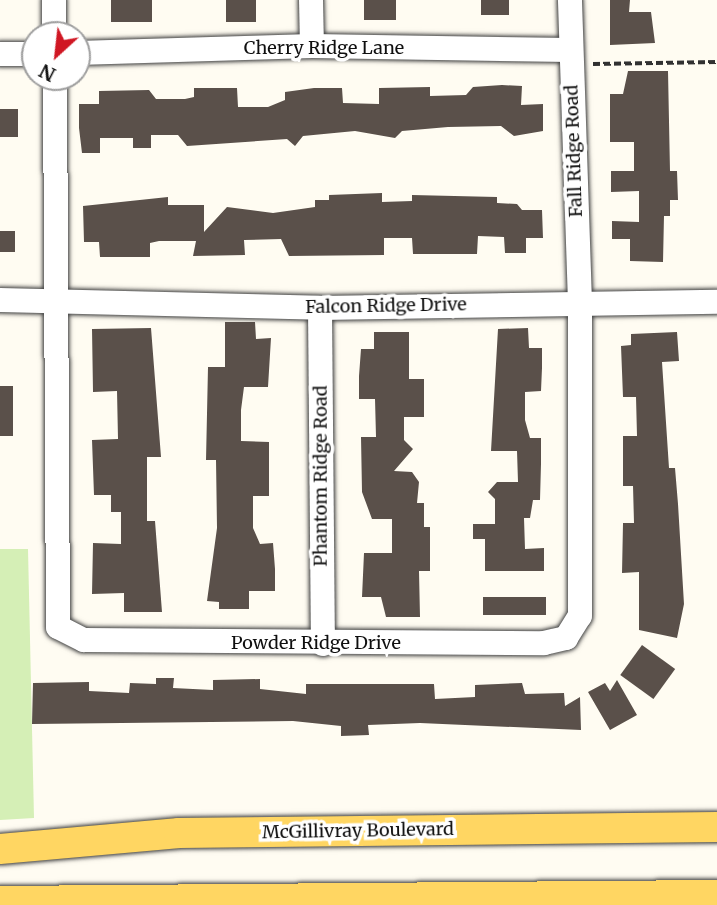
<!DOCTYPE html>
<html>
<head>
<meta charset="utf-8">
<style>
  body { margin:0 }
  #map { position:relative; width:717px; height:905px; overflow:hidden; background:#fffcf2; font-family:Merriweather,serif }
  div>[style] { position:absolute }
  .green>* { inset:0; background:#d5efb6 }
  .building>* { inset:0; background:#5a504a; transform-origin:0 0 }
  .path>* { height:3.5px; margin-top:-1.75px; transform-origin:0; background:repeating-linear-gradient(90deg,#313131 0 7px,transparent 0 10.5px) }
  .roads { filter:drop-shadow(0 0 2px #424242) drop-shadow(0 0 2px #424242) }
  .minor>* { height:24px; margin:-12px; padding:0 12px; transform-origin:12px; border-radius:12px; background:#fff }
  .major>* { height:30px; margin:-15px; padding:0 15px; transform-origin:15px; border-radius:15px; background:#ffd662 }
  span { translate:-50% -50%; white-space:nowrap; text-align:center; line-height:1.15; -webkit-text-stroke:7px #fff; paint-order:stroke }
  .street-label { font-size:18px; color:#0f0f0f }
  .north { position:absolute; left:21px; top:21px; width:70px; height:70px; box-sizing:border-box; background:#fff; border:2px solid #9f9f9f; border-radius:50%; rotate:207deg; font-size:19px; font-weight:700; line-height:28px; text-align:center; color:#0f0f0f }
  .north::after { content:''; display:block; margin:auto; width:24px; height:32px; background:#d01723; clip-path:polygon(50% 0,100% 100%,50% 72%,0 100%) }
</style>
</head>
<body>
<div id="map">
  <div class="green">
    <div style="clip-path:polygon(0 549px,28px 549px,34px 818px,0 820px)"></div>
  </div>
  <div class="building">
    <div style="left:111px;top:0;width:41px;height:22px"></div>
    <div style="left:226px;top:0;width:30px;height:22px"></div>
    <div style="left:364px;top:0;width:32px;height:20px"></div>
    <div style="left:481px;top:0;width:28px;height:15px"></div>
    <div style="clip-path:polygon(610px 0,630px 0,629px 12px,651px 12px,655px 43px,610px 45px)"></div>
    <div style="clip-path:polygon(628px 71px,668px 71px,670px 171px,677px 171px,678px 200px,670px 200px,670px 216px,664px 216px,663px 262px,630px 261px,630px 239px,612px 239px,612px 221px,639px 222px,639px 191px,611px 192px,611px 171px,634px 171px,634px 142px,610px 142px,610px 94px,623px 94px)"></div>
    <div style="clip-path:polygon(502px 85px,522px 86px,521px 105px,543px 104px,543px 131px,514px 136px,501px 126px,448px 127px,402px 131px,395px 138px,355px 131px,303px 136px,295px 146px,287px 139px,187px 146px,178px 135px,151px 135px,151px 148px,133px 148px,133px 138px,100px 138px,100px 153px,82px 153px,79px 128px,79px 104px,99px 104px,99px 91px,149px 90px,156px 99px,185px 99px,194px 97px,194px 88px,237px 88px,238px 107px,268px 107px,285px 100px,285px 92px,314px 88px,342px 88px,343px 103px,379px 104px,379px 88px,430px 87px,430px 96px,466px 95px,473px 87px)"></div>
    <div style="left:0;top:109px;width:18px;height:28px"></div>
    <div style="clip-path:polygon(382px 193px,382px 202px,412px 201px,412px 195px,497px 197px,497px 203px,517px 204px,522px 210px,542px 210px,543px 238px,526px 238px,526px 253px,505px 253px,504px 237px,478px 236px,477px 254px,413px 254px,412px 238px,384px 238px,384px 255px,289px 256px,281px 239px,244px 240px,245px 255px,193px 256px,196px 241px,159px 241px,150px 243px,150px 257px,100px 257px,99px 242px,84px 242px,83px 206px,168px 197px,168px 205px,204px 205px,204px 232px,227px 207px,273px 213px,315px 207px,315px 200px,329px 200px,329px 195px)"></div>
    <div style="left:15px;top:231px;width:21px;height:15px;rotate:90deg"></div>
    <div style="clip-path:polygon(225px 322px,255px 322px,256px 339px,271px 338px,268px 387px,244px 387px,241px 410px,241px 441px,269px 442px,269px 496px,253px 496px,253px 528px,260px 544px,273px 543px,275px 569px,275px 591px,249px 591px,249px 609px,219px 609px,219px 602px,207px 601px,217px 528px,216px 460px,206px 460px,208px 367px,225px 367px)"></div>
    <div style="clip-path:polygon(151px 328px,161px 457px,147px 457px,147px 521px,155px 521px,162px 612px,124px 612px,124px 593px,92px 594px,93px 543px,121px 544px,121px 512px,111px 512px,111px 495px,94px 495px,92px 440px,118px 439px,117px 391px,93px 392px,92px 329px)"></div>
    <div style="clip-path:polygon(528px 328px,529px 348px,542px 348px,542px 368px,541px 391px,525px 392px,525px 420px,530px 438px,541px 438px,541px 464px,540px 500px,533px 500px,530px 518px,524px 518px,525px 549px,544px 548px,544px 571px,485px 571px,485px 539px,473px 539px,473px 524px,495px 524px,495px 499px,488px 492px,497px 482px,518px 482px,517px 451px,491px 451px,498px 329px)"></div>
    <div style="clip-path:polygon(374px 332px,409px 332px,409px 379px,424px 379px,424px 417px,404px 417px,404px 440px,413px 449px,394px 471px,412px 472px,419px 482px,417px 503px,424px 503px,424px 527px,430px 527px,430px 571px,419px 571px,420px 617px,386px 617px,381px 597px,362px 597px,364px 553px,392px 553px,392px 519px,372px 519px,362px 492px,361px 437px,376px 437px,375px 399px,359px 399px,359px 376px,361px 349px,374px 349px)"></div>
    <div style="clip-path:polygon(677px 332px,679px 361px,662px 362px,669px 468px,675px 468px,678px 504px,684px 604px,677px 638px,639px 630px,639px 572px,622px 573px,623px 523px,634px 523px,633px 486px,623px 486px,623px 436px,637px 436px,636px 397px,623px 397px,621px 346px,631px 345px,631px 334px)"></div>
    <div style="left:0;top:386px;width:13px;height:50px"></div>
    <div style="left:483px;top:597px;width:63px;height:18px"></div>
    <div style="left:642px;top:645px;width:41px;height:37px;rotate:36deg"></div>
    <div style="clip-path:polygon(156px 678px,174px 678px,173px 688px,213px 690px,213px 680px,260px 679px,260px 689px,306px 694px,306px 684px,434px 684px,435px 699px,475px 697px,475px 685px,522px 683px,525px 694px,564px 693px,565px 706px,580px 697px,581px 730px,420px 723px,368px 725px,369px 735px,341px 736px,341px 726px,293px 721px,32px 724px,33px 683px,89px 682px,89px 691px,129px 693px,130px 683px,156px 684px)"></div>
    <div style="clip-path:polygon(617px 680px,637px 715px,610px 730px,588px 692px,605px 683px,610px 691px)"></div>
  </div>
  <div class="path">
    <div style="left:593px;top:64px;width:124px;rotate:-0.9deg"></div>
  </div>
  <div class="roads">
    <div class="minor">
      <div style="left:54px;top:0;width:35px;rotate:90deg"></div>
      <div style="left:311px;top:0;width:46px;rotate:88.8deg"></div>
      <div style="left:77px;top:53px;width:235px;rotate:-1.7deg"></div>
      <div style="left:312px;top:46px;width:258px;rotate:0.9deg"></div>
      <div style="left:0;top:54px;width:35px"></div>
      <div style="left:55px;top:77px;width:550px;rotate:89.69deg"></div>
      <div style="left:58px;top:627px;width:29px;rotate:27deg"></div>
      <div style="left:84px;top:640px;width:460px;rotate:0.4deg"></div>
      <div style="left:544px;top:643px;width:23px;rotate:-13deg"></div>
      <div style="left:566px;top:638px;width:26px;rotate:-58deg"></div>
      <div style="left:580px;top:616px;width:313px;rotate:-90deg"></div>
      <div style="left:580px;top:303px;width:303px;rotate:-91.9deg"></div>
      <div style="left:0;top:300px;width:320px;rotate:1.4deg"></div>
      <div style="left:320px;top:308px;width:397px;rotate:-0.9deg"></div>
      <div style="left:320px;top:308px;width:336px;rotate:89.5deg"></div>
    </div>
    <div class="major">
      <div style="left:0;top:849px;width:180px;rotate:-5.1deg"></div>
      <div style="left:179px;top:833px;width:538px;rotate:-0.64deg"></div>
      <div style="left:0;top:901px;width:717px;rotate:-0.48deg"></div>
    </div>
  </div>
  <div class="street-label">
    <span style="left:324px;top:48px">Cherry Ridge Lane</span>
    <span style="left:574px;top:151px;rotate:-92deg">Fall Ridge Road</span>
    <span style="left:386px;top:306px;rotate:-1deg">Falcon Ridge Drive</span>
    <span style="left:321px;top:476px;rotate:-90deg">Phantom Ridge Road</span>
    <span style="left:316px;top:643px">Powder Ridge Drive</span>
    <span style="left:358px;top:831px;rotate:-1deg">McGillivray Boulevard</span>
  </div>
  <div class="north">N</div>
</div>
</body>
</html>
